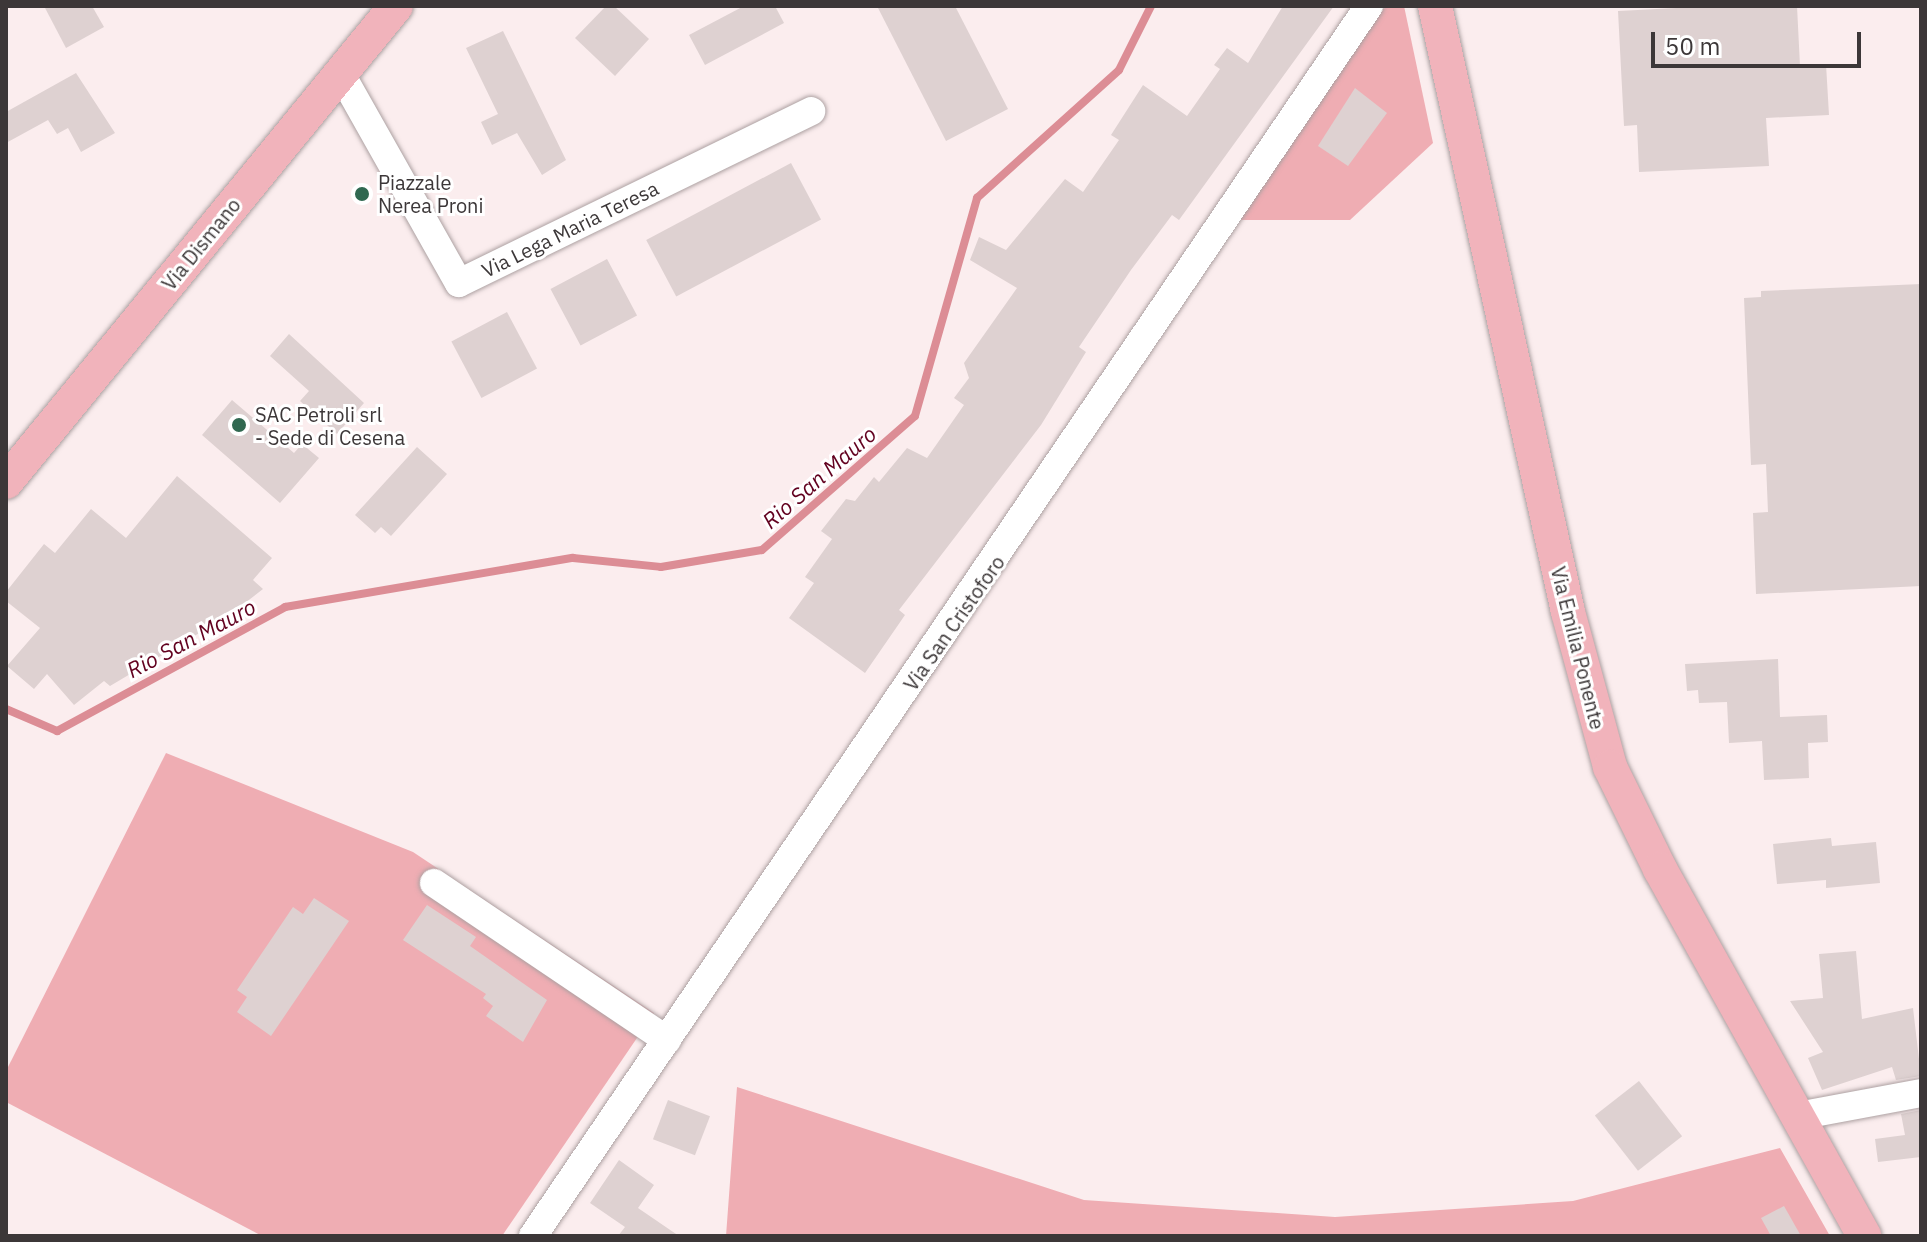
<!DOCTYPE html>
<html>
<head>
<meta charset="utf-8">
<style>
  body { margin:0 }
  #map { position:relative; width:1927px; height:1242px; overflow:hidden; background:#fbedee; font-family:"IBM Plex Sans",sans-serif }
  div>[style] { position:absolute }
  .green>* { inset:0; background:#efadb3 }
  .stream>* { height:8px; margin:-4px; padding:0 4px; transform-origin:4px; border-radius:4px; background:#dc8d95 }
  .building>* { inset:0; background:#ded1d1; transform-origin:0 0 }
  .roads { filter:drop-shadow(0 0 2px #ada1a2) drop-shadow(0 0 2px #ada1a2) }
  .minor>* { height:28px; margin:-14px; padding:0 14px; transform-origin:14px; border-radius:14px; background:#fff }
  .major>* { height:34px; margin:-17px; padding:0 17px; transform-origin:17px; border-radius:17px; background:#f1b3bb }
  .dots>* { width:22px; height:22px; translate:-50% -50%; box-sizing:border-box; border:4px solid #fff; border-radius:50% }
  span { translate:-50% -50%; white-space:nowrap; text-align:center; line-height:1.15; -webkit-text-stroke:6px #fff; paint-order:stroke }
  .poi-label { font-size:20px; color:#3c3738 }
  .left { translate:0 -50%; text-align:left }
  .street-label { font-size:20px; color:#3c3738 }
  .water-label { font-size:22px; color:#62011f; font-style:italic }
  .frame { position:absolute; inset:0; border:8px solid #3c3738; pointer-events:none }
  .scale { position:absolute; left:1651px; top:32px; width:210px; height:36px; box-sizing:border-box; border:4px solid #3c3738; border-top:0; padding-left:10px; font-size:24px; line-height:28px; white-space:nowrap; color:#3c3738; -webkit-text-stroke:6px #fff; paint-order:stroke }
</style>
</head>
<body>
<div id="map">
  <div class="green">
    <div style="clip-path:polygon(1390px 6px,1404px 6px,1433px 143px,1350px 220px,1240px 220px,1383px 9px)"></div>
    <div style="clip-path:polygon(166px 753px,413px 852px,654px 1013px,502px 1236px,262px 1236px,6px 1102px,6px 1071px)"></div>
    <div style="clip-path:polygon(737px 1087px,1084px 1200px,1335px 1217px,1573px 1201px,1780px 1148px,1830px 1236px,726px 1236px)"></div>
  </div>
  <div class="stream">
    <div style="left:6px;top:709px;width:56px;rotate:23.3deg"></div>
    <div style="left:57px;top:731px;width:260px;rotate:-28.5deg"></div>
    <div style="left:285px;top:607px;width:292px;rotate:-9.7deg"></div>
    <div style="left:573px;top:558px;width:88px;rotate:5.8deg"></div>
    <div style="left:661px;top:567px;width:102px;rotate:-9.6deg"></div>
    <div style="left:762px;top:550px;width:203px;rotate:-41.2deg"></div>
    <div style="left:915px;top:416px;width:227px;rotate:-74.1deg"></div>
    <div style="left:977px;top:198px;width:191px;rotate:-42deg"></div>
    <div style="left:1119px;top:70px;width:72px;rotate:-63.4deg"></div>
  </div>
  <div class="building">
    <div style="clip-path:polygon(44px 6px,92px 6px,104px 27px,66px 48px)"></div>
    <div style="clip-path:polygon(606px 6px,614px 6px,649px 39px,615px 76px,575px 38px)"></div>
    <div style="clip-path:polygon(744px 6px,775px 6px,784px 23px,705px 65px,689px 35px)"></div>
    <div style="clip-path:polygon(877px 6px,955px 6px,1008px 109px,946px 141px)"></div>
    <div style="clip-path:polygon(1283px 6px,1334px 6px,1179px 220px,1172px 215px,1131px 270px,1079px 347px,1086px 352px,1041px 425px,899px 610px,905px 615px,865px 673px,789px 618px,814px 583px,805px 577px,832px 539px,821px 531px,846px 499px,855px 501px,874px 477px,879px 482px,907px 448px,927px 458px,964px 405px,954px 398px,969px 378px,964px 363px,1017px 288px,970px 260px,979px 237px,1006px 250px,1065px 179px,1083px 192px,1119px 140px,1111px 135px,1143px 85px,1187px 116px,1220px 69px,1214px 65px,1227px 48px,1248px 63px)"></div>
    <div style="clip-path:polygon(1715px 6px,1797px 6px,1800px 66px,1826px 64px,1829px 115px,1766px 118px,1769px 166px,1639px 172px,1637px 125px,1624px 126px,1618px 11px)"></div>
    <div style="clip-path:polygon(503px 31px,566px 160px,542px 175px,517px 133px,492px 145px,481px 122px,498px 114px,466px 48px)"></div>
    <div style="clip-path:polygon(76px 73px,115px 133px,81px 152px,68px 128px,57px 134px,48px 120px,6px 143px,6px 112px)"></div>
    <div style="clip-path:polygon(1355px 88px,1387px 113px,1348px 166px,1318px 146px)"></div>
    <div style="left:791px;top:163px;width:64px;height:164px;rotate:62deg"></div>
    <div style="left:607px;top:259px;width:64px;height:64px;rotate:62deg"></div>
    <div style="clip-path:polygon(1921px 284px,1921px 586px,1756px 594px,1753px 513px,1768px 512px,1766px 464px,1751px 465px,1744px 298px,1761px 297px,1761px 291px)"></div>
    <div style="left:507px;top:312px;width:64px;height:63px;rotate:62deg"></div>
    <div style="clip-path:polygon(289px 334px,364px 403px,337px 434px,300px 401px,309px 391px,270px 356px)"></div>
    <div style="clip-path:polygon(232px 400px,294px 453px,302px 444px,319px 458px,280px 503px,202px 435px)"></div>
    <div style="clip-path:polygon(417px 447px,447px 474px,391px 536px,381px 527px,375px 533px,355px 515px)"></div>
    <div style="clip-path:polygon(177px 476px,272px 558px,253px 580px,263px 589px,228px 616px,110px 686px,104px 681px,74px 705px,47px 674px,34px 689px,7px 666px,40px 628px,6px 601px,6px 592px,44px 544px,55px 553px,91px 509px,126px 538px)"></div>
    <div style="clip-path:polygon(1778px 659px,1780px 717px,1827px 715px,1828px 742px,1808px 743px,1809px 778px,1764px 780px,1762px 741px,1729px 743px,1727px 702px,1699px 703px,1698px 690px,1687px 691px,1685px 664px)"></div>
    <div style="clip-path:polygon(1831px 838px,1832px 846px,1876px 842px,1880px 883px,1826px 888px,1826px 880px,1777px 884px,1773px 844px)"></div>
    <div style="clip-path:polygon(314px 898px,349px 921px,271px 1036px,237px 1012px,247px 997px,237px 990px,293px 907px,303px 914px)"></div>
    <div style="clip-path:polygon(427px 905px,476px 937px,470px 946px,547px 1000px,523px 1042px,486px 1016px,493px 1006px,483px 998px,486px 994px,403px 940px)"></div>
    <div style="clip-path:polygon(1856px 951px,1862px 1019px,1913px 1008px,1921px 1076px,1896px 1080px,1892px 1067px,1822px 1090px,1808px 1058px,1823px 1052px,1790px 1001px,1823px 998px,1819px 954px)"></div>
    <div style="left:1639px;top:1081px;width:70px;height:56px;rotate:52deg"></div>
    <div style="left:668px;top:1100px;width:45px;height:42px;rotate:21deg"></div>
    <div style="clip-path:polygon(1921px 1110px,1921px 1157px,1878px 1162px,1875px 1139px,1905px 1135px,1901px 1114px)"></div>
    <div style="clip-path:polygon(619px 1160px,654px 1185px,638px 1208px,679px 1236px,618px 1236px,625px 1227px,590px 1203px)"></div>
    <div style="clip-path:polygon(1784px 1206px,1801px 1236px,1771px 1236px,1761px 1218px)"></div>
  </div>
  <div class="roads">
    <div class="minor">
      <div style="left:341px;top:74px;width:240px;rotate:60.6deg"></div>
      <div style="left:459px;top:283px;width:392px;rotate:-26deg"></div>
      <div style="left:434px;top:883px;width:281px;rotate:34deg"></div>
      <div style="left:1798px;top:1116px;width:125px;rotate:-10.6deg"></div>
      <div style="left:533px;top:1236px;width:1487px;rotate:-55.8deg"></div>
    </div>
    <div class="major">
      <div style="left:1435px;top:6px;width:620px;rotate:77.62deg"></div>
      <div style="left:1568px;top:612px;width:161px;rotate:74.8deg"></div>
      <div style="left:1610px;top:767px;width:114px;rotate:63.9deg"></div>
      <div style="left:1660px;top:869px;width:420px;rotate:60.9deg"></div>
      <div style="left:6px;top:482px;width:615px;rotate:-50.67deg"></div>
    </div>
  </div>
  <div class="dots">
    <div style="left:362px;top:194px;background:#306850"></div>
    <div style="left:239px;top:425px;background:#306850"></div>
  </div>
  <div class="poi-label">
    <span class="left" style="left:378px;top:194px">Piazzale<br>Nerea Proni</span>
    <span class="left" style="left:255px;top:426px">SAC Petroli srl<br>- Sede di Cesena</span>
  </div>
  <div class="street-label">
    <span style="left:570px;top:229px;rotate:-26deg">Via Lega Maria Teresa</span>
    <span style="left:201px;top:244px;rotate:-51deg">Via Dismano</span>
    <span style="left:954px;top:623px;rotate:-55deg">Via San Cristoforo</span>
    <span style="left:1578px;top:648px;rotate:76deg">Via Emilia Ponente</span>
  </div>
  <div class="water-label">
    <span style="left:819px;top:477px;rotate:-41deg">Rio San Mauro</span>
    <span style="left:191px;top:638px;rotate:-28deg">Rio San Mauro</span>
  </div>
  <div class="frame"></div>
  <div class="scale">50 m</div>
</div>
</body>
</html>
